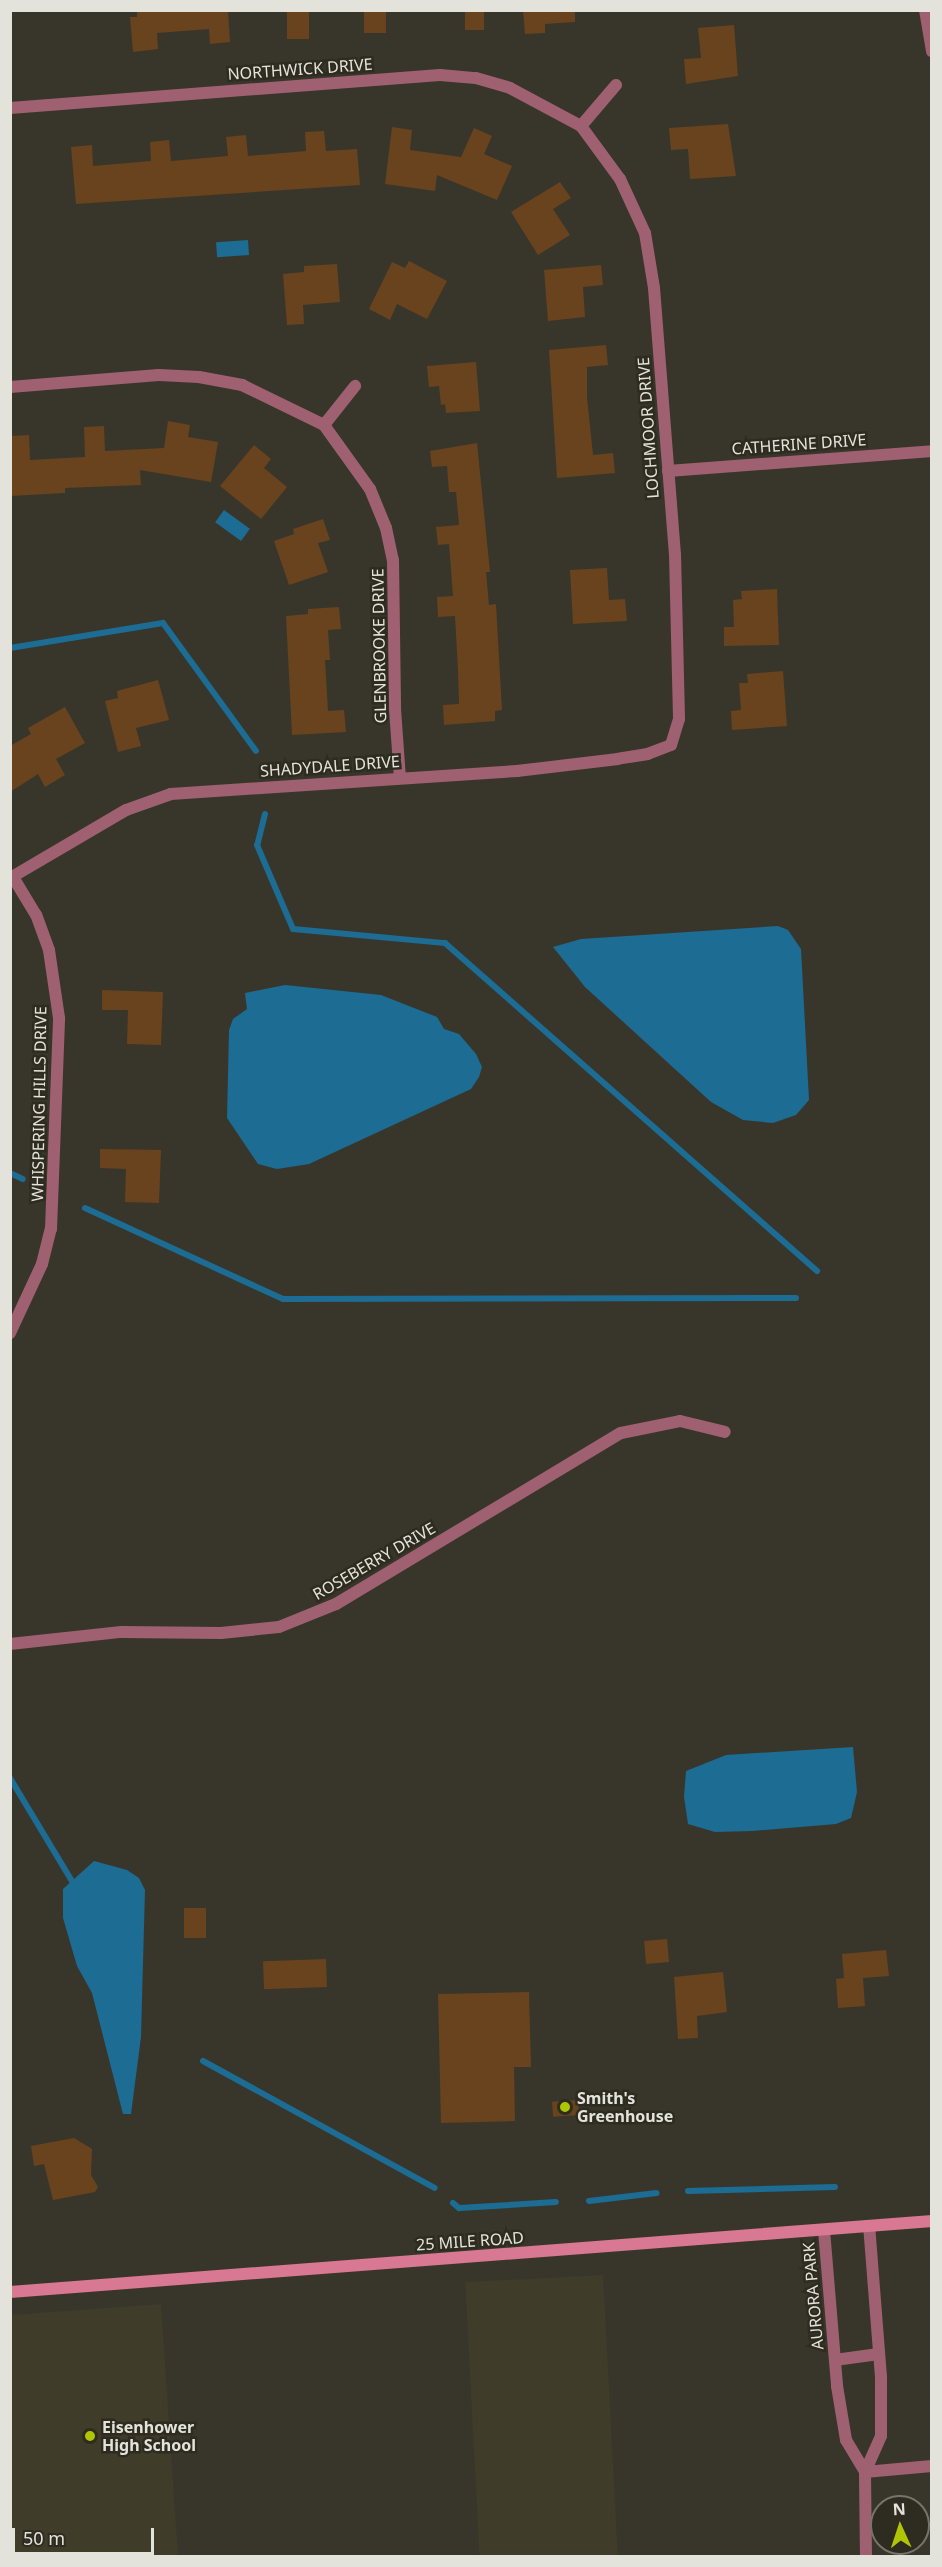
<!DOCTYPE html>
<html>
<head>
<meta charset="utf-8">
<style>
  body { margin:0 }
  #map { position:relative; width:942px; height:2567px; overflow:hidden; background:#38362b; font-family:"Noto Sans",sans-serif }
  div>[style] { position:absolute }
  .built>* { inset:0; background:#3f3c2a; transform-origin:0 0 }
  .water>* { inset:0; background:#1c6c94; transform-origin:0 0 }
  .stream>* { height:6px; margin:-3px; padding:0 3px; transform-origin:3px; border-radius:3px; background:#1c6c94 }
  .building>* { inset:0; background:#68431e; transform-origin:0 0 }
  .street>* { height:12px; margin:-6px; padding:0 6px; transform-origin:6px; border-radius:6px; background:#9f6171 }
  .secondary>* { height:12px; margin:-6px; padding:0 6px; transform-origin:6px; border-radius:6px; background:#d97892 }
  .dots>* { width:16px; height:16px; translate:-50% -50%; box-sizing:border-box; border:3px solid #2e2c21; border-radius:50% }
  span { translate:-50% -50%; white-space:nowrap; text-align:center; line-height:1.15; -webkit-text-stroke:5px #2e2c21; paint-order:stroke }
  .street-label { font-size:16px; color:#e4e3db }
  .poi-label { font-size:16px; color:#e4e3db; font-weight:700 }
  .left { translate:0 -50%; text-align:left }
  .frame { position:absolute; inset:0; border:12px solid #e4e3db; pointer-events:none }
  .north { position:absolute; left:870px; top:2495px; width:60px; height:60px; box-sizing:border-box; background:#2e2c21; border:2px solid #77756b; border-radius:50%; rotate:357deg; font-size:16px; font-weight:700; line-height:24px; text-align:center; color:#e4e3db }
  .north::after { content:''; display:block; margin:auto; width:21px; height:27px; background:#b0c503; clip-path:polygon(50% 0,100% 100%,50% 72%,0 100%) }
  .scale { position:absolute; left:12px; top:2528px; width:142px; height:27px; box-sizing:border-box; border:3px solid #e4e3db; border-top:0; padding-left:8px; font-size:18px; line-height:21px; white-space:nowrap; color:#e4e3db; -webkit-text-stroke:4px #2e2c21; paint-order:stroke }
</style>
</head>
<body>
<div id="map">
  <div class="built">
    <div style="left:603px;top:2275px;width:282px;height:138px;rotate:87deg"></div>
    <div style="clip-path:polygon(161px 2304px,178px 2556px,11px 2556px,11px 2315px)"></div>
  </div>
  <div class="water">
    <div style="left:248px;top:240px;width:15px;height:32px;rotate:86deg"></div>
    <div style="left:224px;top:510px;width:32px;height:15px;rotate:36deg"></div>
    <div style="clip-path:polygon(778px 926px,788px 930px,801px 949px,809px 1100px,796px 1115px,773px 1123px,743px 1120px,711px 1102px,585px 987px,553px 947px,581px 939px)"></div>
    <div style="clip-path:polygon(285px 985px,381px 995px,437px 1017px,444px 1029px,459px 1034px,476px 1054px,482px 1067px,479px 1077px,471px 1089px,309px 1164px,277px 1169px,258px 1164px,227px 1118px,229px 1030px,233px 1019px,247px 1009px,245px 993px)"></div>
    <div style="clip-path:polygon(853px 1747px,857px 1792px,851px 1818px,836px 1824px,752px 1831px,715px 1832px,688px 1824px,684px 1797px,686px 1771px,726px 1755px)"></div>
    <div style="clip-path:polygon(94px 1861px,127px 1870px,139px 1878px,145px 1890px,141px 2037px,131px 2114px,123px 2114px,92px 1993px,77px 1966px,63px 1918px,63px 1889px)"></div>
  </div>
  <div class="stream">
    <div style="left:10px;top:648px;width:155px;rotate:-9.3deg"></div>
    <div style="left:163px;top:623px;width:158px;rotate:54deg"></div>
    <div style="left:265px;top:814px;width:32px;rotate:104deg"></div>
    <div style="left:257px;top:845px;width:91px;rotate:66.8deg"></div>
    <div style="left:293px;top:929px;width:153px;rotate:5.3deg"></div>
    <div style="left:445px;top:943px;width:496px;rotate:41.4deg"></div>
    <div style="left:10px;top:1173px;width:14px;rotate:25deg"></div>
    <div style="left:85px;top:1208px;width:218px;rotate:24.7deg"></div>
    <div style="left:283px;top:1299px;width:513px;rotate:-0.11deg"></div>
    <div style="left:10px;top:1778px;width:126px;rotate:59deg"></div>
    <div style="left:203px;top:2061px;width:264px;rotate:28.7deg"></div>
    <div style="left:688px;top:2191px;width:147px;rotate:-1.6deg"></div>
    <div style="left:589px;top:2201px;width:68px;rotate:-6.7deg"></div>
    <div style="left:453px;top:2203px;width:8px;rotate:40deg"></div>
    <div style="left:459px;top:2208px;width:97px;rotate:-3.5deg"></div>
  </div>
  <div class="building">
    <div style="clip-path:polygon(137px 10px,228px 10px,230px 42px,210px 44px,209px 29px,157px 33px,158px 49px,133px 52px,130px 17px,137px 17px)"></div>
    <div style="left:287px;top:10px;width:22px;height:29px"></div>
    <div style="left:364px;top:10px;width:22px;height:23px"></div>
    <div style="left:465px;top:10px;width:19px;height:20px"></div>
    <div style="clip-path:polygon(523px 10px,575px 10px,575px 22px,545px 24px,545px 33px,525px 34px)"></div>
    <div style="clip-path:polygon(734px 25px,738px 76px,686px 84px,684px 59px,701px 58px,698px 28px)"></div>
    <div style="clip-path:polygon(728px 124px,736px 176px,690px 179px,688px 149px,671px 150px,669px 128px)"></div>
    <div style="clip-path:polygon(392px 127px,412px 130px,410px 150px,461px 157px,474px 128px,492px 136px,484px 154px,512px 166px,497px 200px,437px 175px,435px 191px,385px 184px)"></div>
    <div style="clip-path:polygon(324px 131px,326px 151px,357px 149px,360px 185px,76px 204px,71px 147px,92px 145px,93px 166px,151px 161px,150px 142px,169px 140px,171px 161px,228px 156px,226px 137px,246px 135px,248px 156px,306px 151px,305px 132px)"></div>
    <div style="clip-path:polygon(560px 182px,571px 198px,553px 209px,570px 235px,538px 255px,511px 212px)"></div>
    <div style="clip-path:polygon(409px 261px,447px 281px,427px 319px,397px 304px,390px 320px,369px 309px,392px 262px,405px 268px)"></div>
    <div style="clip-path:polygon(337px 264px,340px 302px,303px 305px,304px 324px,287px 325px,283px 274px,304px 272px,304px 266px)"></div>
    <div style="clip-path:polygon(601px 265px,603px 285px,583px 287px,585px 317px,548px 321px,544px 270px)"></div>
    <div style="clip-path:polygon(606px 345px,608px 365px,587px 367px,587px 397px,593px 455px,613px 453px,615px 473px,557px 478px,549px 350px)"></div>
    <div style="clip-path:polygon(476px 362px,480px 411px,446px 413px,445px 404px,441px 405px,439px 386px,429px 387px,427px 366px)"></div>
    <div style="clip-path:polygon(168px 421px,190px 425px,188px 437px,218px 442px,211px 482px,140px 470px,141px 485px,65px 488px,65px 493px,11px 496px,10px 436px,29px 435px,30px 460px,85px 457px,84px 427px,104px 426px,105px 451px,164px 448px)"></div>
    <div style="clip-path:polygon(477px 443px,490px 572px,486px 572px,489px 605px,496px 604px,502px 710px,495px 711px,495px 721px,444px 725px,443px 705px,459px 704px,458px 670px,455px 616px,438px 617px,437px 597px,453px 596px,449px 544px,438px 545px,436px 527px,459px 525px,456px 492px,449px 492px,447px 466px,432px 467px,430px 451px)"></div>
    <div style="clip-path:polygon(254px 445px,271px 459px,264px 468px,287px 487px,261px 519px,220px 486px)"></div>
    <div style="clip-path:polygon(323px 519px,330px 540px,318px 543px,328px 572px,289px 585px,274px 541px,294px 534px,293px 529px)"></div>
    <div style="clip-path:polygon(607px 568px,609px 600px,625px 599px,627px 621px,573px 624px,570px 570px)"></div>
    <div style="clip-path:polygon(777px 589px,779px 645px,724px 646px,724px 627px,734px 627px,733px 600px,742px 599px,741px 591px)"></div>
    <div style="clip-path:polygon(339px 607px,341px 629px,328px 630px,330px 660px,325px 660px,328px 711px,344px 710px,346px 732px,292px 735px,286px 616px,308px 614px,308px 609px)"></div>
    <div style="clip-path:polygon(783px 671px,787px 726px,732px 730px,731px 711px,741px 710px,739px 683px,748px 683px,747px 674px)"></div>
    <div style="clip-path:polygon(158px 680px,169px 720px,136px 728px,141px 746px,118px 752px,105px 701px,118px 698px,117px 691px)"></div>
    <div style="clip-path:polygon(65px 707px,85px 743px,56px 759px,65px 775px,45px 787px,38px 774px,10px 792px,10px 746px,31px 734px,28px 728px)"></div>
    <div style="clip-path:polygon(102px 990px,163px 992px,161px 1045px,127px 1044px,128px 1010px,102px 1010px)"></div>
    <div style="clip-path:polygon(100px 1149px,161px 1150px,159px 1203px,125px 1202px,126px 1169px,100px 1168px)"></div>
    <div style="left:184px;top:1908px;width:22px;height:30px"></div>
    <div style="left:667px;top:1939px;width:23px;height:23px;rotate:85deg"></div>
    <div style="clip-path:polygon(886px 1950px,889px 1976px,863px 1978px,865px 2006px,838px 2008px,836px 1979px,844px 1978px,842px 1954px)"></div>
    <div style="left:326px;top:1959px;width:28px;height:63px;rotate:88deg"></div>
    <div style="clip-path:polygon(723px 1972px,727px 2012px,697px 2016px,698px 2038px,678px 2039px,674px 1977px)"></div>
    <div style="clip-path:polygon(529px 1992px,531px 2067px,514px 2067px,515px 2121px,441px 2123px,438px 1994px)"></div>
    <div style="left:578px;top:2100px;width:15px;height:26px;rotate:86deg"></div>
    <div style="clip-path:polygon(74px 2138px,92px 2149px,91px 2175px,98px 2187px,95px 2192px,53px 2200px,44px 2164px,34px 2166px,31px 2146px)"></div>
  </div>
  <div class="street">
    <div style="left:925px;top:10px;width:42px;rotate:80.3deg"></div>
    <div style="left:10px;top:108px;width:431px;rotate:-4.4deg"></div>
    <div style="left:440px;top:75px;width:36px;rotate:5deg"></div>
    <div style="left:476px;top:78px;width:35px;rotate:16deg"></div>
    <div style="left:510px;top:88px;width:81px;rotate:28.2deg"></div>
    <div style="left:581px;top:126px;width:66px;rotate:53.7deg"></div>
    <div style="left:620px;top:179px;width:60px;rotate:65.2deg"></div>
    <div style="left:645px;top:233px;width:56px;rotate:80.7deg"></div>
    <div style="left:654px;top:288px;width:267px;rotate:85.5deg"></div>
    <div style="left:675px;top:554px;width:165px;rotate:88.6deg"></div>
    <div style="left:679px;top:719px;width:27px;rotate:107deg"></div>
    <div style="left:671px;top:745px;width:25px;rotate:159deg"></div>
    <div style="left:648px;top:754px;width:30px;rotate:171deg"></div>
    <div style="left:618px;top:759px;width:102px;rotate:173.2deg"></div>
    <div style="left:517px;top:771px;width:347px;rotate:176.2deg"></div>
    <div style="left:171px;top:794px;width:48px;rotate:160.4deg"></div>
    <div style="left:126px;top:810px;width:134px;rotate:149.6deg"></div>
    <div style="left:581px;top:126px;width:54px;rotate:-49.5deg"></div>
    <div style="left:10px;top:387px;width:149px;rotate:-4.6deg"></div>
    <div style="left:159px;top:375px;width:40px;rotate:2.9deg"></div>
    <div style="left:199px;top:377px;width:44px;rotate:10.5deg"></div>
    <div style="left:242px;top:385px;width:91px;rotate:26deg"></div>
    <div style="left:324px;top:425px;width:79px;rotate:54.3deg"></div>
    <div style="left:370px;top:489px;width:42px;rotate:67.7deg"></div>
    <div style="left:386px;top:528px;width:33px;rotate:78deg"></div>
    <div style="left:393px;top:560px;width:149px;rotate:89.2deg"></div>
    <div style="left:395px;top:709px;width:69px;rotate:85.9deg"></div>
    <div style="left:324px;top:425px;width:50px;rotate:-51.5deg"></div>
    <div style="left:668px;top:471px;width:265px;rotate:-4.3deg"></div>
    <div style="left:10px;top:1333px;width:76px;rotate:-65.1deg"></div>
    <div style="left:42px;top:1264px;width:36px;rotate:-76deg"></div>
    <div style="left:51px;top:1229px;width:211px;rotate:-87.8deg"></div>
    <div style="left:59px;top:1018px;width:69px;rotate:-98.4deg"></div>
    <div style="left:49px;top:950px;width:37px;rotate:-110deg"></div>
    <div style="left:36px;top:915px;width:44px;rotate:-121.2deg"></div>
    <div style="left:10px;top:1644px;width:112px;rotate:-6.2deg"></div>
    <div style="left:121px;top:1632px;width:100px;rotate:0.6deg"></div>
    <div style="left:221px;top:1633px;width:58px;rotate:-5.9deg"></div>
    <div style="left:279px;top:1627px;width:61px;rotate:-22deg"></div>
    <div style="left:336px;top:1604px;width:332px;rotate:-31deg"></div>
    <div style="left:621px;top:1433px;width:60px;rotate:-11.5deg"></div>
    <div style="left:680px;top:1421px;width:46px;rotate:13.7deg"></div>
    <div style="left:824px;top:2230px;width:157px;rotate:85.2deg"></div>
    <div style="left:837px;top:2386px;width:55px;rotate:80.5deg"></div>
    <div style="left:846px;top:2440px;width:37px;rotate:59deg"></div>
    <div style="left:835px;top:2360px;width:44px;rotate:-7.8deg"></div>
    <div style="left:865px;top:2472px;width:67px;rotate:-5.1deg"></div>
    <div style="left:866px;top:2556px;width:84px;rotate:-90.7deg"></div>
    <div style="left:865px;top:2472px;width:39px;rotate:-66deg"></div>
    <div style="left:881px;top:2436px;width:59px;rotate:-90deg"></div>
    <div style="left:881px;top:2377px;width:151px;rotate:-94.5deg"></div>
  </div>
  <div class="secondary">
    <div style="left:10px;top:2292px;width:925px;rotate:-4.4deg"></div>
  </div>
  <div class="dots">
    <div style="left:565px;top:2107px;background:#b0c503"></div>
    <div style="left:90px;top:2436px;background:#b0c503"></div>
  </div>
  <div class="street-label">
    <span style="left:300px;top:69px;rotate:-4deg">NORTHWICK DRIVE</span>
    <span style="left:648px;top:428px;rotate:-94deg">LOCHMOOR DRIVE</span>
    <span style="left:799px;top:444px;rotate:-4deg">CATHERINE DRIVE</span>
    <span style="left:379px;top:646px;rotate:-91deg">GLENBROOKE DRIVE</span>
    <span style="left:330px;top:766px;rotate:-4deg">SHADYDALE DRIVE</span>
    <span style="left:39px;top:1104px;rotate:-89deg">WHISPERING HILLS DRIVE</span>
    <span style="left:374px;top:1561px;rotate:-30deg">ROSEBERRY DRIVE</span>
    <span style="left:470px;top:2241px;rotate:-4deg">25 MILE ROAD</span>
    <span style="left:813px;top:2296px;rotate:-95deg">AURORA PARK</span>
  </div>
  <div class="poi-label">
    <span class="left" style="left:577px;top:2107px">Smith's<br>Greenhouse</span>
    <span class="left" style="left:102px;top:2436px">Eisenhower<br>High School</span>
  </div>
  <div class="frame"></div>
  <div class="north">N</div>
  <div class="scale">50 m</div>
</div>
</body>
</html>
